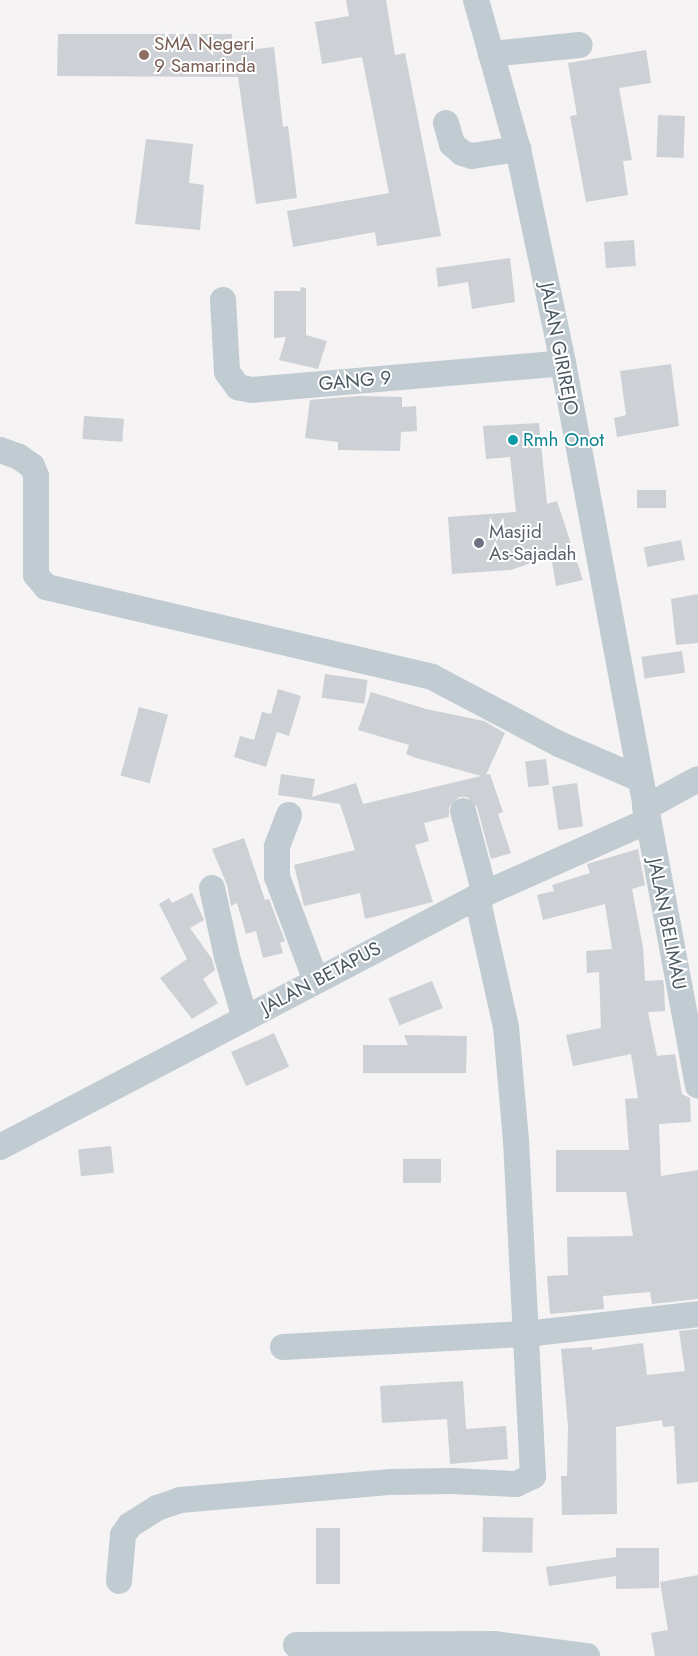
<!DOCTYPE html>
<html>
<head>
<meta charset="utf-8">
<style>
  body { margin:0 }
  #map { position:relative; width:698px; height:1656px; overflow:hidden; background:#f5f3f3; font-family:Jost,sans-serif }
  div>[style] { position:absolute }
  .building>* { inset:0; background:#cdd0d5; transform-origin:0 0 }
  .minor>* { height:26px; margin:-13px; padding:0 13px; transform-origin:13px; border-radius:13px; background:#c1cbd2 }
  .dots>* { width:14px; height:14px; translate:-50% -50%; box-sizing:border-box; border:2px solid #fff; border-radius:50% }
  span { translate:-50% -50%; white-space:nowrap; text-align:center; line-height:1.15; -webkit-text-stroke:4px #fff; paint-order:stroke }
  .education-label { font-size:19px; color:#785e54 }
  .left { translate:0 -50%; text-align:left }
  .street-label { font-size:19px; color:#4a5861 }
  .culture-label { font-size:19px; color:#0d838f }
  .worship-label { font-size:19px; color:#5b616d }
</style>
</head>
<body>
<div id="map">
  <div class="building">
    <div style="clip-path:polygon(346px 0,386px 0,395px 55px,405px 53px,441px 236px,377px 246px,375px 232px,293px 247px,287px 211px,389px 193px,362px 57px,322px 64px,315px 22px,349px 16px)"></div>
    <div style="clip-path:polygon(58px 34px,232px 34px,231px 52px,274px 47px,283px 127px,288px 126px,297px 198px,256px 204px,238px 77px,57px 76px)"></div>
    <div style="clip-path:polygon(646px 50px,651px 83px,619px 88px,632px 160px,623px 161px,628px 195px,586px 202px,570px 116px,577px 115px,568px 63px)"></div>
    <div style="left:658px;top:115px;width:27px;height:42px;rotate:2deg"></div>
    <div style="clip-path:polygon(146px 139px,193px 144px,189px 183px,204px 185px,200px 230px,135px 224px)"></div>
    <div style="left:634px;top:240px;width:26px;height:30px;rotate:86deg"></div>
    <div style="clip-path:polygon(510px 258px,515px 302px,472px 309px,468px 282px,438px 287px,436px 268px)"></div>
    <div style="clip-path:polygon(301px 287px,306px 288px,306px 335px,327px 341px,318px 369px,279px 360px,286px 337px,274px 338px,274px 291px,300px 291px)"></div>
    <div style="clip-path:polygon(671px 364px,679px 426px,617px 437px,614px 418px,626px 415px,620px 371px)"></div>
    <div style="clip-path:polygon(359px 396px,402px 397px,402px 407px,416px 406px,417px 431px,401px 432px,400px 451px,338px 450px,338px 442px,305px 438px,310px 400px)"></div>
    <div style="left:84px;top:416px;width:40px;height:23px;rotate:4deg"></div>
    <div style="clip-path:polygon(539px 423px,547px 504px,557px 501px,583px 580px,556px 586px,551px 556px,511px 570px,452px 574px,448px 517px,516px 512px,510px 457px,486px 459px,483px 426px)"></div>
    <div style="left:666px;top:490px;width:18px;height:29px;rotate:90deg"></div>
    <div style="left:681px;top:540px;width:20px;height:38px;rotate:79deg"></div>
    <div style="clip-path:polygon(698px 594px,698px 643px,676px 645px,671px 599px)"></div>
    <div style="left:682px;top:651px;width:22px;height:41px;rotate:82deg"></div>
    <div style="left:325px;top:674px;width:43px;height:24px;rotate:8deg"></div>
    <div style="clip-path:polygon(278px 689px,301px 696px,289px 736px,277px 732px,266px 767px,234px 757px,240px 736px,254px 740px,262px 712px,271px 714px)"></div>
    <div style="clip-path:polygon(371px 692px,426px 709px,484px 721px,505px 733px,486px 775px,490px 774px,503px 812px,498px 814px,511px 853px,491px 859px,477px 807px,467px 797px,459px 797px,449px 807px,449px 817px,424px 823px,429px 841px,415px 845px,433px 902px,365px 919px,360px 893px,304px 906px,294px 865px,355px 850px,340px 804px,278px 795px,281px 774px,315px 779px,312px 797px,356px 783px,363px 804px,481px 776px,413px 757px,406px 754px,409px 745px,358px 730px)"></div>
    <div style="left:139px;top:707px;width:30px;height:71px;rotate:15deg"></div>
    <div style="left:546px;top:759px;width:26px;height:21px;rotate:83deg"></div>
    <div style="left:577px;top:783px;width:44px;height:25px;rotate:82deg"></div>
    <div style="clip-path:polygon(244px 838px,265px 900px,269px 899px,285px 941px,280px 943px,283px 953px,263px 958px,256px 931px,246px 934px,237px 903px,231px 906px,227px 885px,212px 849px)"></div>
    <div style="clip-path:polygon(638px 849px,645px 885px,632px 889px,643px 947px,645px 981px,663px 980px,664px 986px,665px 1011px,648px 1012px,657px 1056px,675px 1054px,682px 1094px,690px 1098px,691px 1122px,659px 1124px,661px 1176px,698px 1170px,698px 1299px,652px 1304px,650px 1292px,603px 1296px,604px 1309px,550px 1314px,547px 1276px,568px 1275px,567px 1237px,633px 1236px,626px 1192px,556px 1192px,556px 1150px,629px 1150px,625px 1099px,638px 1098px,631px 1054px,573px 1066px,566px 1035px,601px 1028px,599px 972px,587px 973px,586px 951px,612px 949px,605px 904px,543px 920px,537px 895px,554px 891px,552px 885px,590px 873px,587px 864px)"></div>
    <div style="clip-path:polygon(192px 893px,204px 920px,190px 928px,212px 959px,215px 970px,203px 979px,218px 1003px,192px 1019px,160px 978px,187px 959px,159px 904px,169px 898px,172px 903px)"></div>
    <div style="left:432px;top:981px;width:29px;height:47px;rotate:68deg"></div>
    <div style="left:274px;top:1033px;width:37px;height:47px;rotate:66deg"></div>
    <div style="clip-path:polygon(404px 1035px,467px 1036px,466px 1073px,363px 1073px,363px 1045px,408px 1045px)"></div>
    <div style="left:111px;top:1146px;width:27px;height:33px;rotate:84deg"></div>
    <div style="left:441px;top:1159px;width:24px;height:38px;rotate:90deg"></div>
    <div style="clip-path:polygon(698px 1329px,698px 1482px,677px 1484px,674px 1426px,663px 1427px,662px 1420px,616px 1427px,617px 1514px,562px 1515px,561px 1476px,567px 1476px,568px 1427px,561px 1349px,592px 1347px,592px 1350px,643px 1343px,647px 1375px,685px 1371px,679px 1331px)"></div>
    <div style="clip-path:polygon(463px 1381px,466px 1429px,506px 1426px,508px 1459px,450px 1464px,447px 1419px,382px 1423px,380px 1386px)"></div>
    <div style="left:483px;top:1517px;width:50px;height:35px;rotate:1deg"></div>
    <div style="left:316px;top:1528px;width:24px;height:56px"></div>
    <div style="clip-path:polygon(616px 1548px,659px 1548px,659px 1588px,616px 1589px,616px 1576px,549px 1586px,546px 1567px,616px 1557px)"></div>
    <div style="clip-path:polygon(698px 1575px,698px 1656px,655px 1656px,651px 1633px,668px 1630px,660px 1582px)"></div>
  </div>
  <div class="minor">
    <div style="left:476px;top:0;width:155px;rotate:74.3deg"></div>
    <div style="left:518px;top:149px;width:219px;rotate:78.1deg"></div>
    <div style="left:563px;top:363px;width:735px;rotate:79.42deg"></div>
    <div style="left:491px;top:54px;width:89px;rotate:-5.8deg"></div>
    <div style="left:446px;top:123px;width:22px;rotate:74deg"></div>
    <div style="left:452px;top:144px;width:13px;rotate:42deg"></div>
    <div style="left:462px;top:153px;width:10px;rotate:17deg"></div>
    <div style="left:472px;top:156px;width:47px;rotate:-8.7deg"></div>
    <div style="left:223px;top:300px;width:72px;rotate:86.8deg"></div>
    <div style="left:227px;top:372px;width:19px;rotate:54deg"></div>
    <div style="left:238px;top:387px;width:13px;rotate:13deg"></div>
    <div style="left:251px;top:390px;width:313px;rotate:-4.9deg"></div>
    <div style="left:0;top:450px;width:20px;rotate:20deg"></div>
    <div style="left:19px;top:457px;width:16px;rotate:35deg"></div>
    <div style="left:32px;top:466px;width:11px;rotate:68deg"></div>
    <div style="left:36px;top:476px;width:99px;rotate:90deg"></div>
    <div style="left:36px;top:575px;width:16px;rotate:50deg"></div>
    <div style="left:46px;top:587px;width:396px;rotate:13.1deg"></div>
    <div style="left:432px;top:677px;width:144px;rotate:27.8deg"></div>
    <div style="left:559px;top:744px;width:88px;rotate:23.4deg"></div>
    <div style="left:645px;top:808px;width:60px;rotate:-28.7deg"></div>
    <div style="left:463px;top:811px;width:86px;rotate:75.2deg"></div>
    <div style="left:289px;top:815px;width:34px;rotate:111deg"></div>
    <div style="left:277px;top:847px;width:30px;rotate:90deg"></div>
    <div style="left:277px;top:877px;width:111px;rotate:69.4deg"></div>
    <div style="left:212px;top:888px;width:71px;rotate:77.7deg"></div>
    <div style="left:227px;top:957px;width:64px;rotate:73.6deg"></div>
    <div style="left:0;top:1147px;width:539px;rotate:-27.66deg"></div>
    <div style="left:477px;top:897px;width:187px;rotate:-24deg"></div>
    <div style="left:283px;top:1347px;width:243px;rotate:-3.1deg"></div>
    <div style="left:526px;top:1334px;width:173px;rotate:-6.6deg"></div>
    <div style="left:119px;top:1581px;width:46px;rotate:-85deg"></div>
    <div style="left:123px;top:1535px;width:12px;rotate:-55deg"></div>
    <div style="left:130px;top:1525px;width:32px;rotate:-32deg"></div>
    <div style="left:157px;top:1508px;width:24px;rotate:-19deg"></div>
    <div style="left:180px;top:1500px;width:212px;rotate:-4.9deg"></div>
    <div style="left:391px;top:1482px;width:61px;rotate:-0.9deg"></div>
    <div style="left:452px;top:1481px;width:64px;rotate:2.7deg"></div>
    <div style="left:516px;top:1484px;width:19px;rotate:-25deg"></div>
    <div style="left:533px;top:1476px;width:335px;rotate:-92.9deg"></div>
    <div style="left:516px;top:1141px;width:114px;rotate:-95deg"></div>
    <div style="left:506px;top:1027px;width:133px;rotate:-102.6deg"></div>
    <div style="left:296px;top:1645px;width:198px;rotate:-0.3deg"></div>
    <div style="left:494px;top:1644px;width:94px;rotate:7.4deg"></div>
  </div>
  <div class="dots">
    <div style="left:144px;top:55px;background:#8d6e63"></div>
    <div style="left:513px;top:440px;background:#0f9aa8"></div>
    <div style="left:479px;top:543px;background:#6b7280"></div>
  </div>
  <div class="education-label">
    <span class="left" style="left:154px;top:55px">SMA Negeri<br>9 Samarinda</span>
  </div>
  <div class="street-label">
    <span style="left:559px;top:349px;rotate:79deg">JALAN GIRIREJO</span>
    <span style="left:355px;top:381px;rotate:-5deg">GANG 9</span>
    <span style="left:667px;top:924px;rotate:79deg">JALAN BELIMAU</span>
    <span style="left:321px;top:978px;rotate:-28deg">JALAN BETAPUS</span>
  </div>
  <div class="culture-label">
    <span class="left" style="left:523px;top:440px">Rmh Onot</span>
  </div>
  <div class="worship-label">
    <span class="left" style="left:489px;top:543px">Masjid<br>As-Sajadah</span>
  </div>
</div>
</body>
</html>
